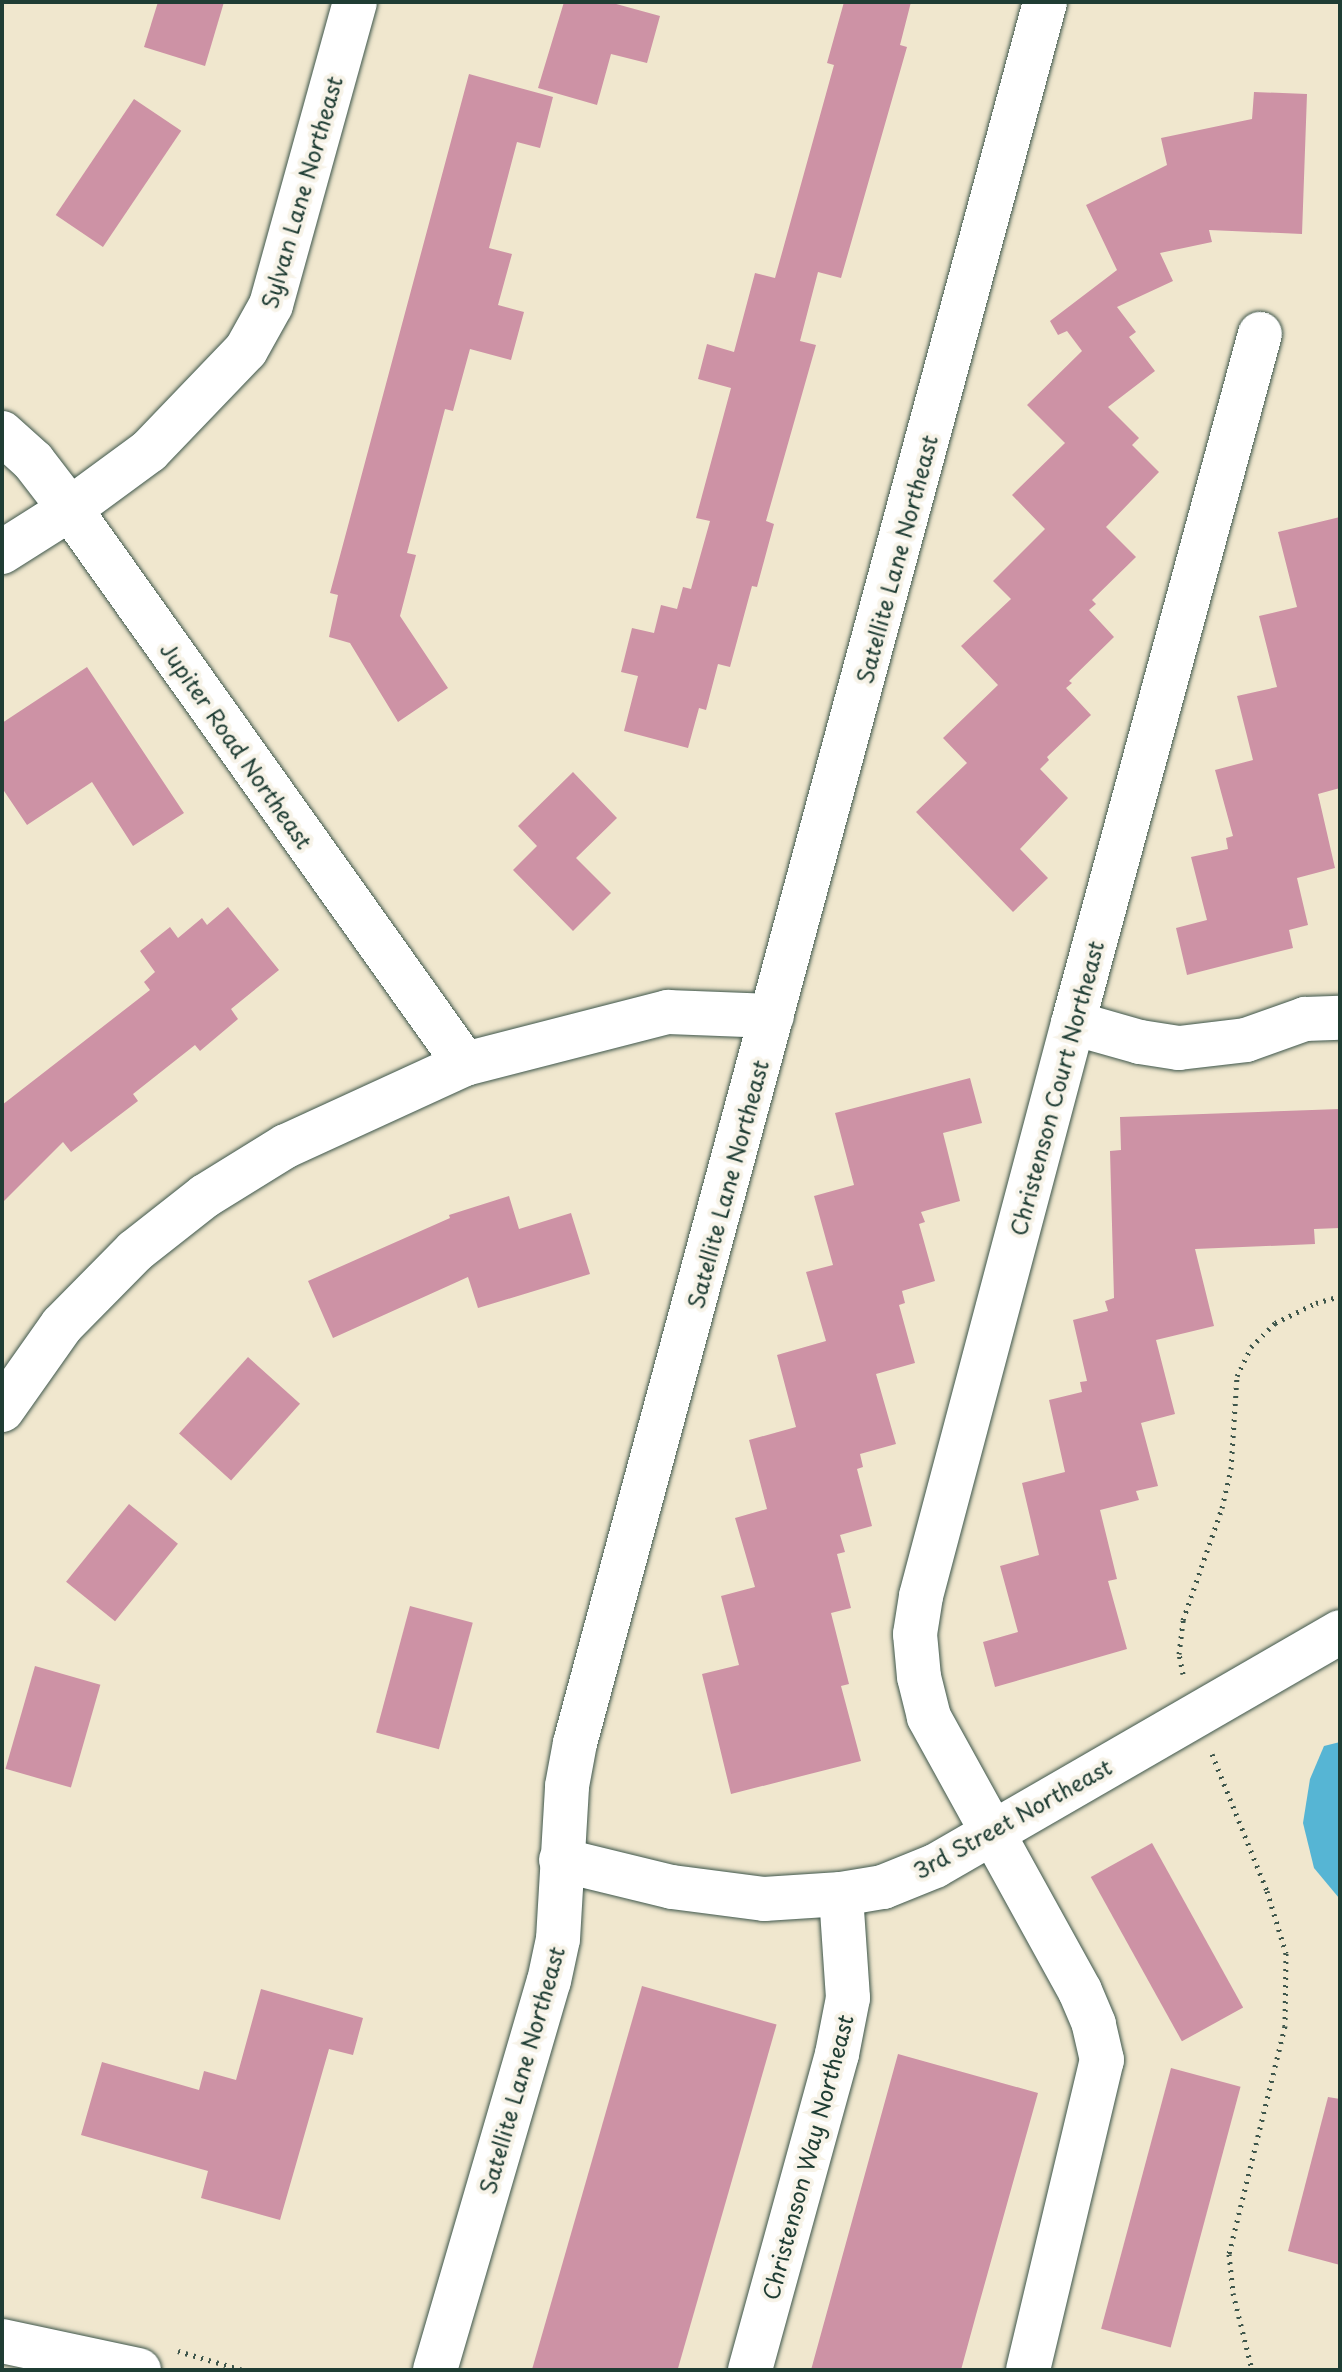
<!DOCTYPE html>
<html>
<head>
<meta charset="utf-8">
<style>
  body { margin:0 }
  #map { position:relative; width:1342px; height:2372px; overflow:hidden; background:#f0e7ce; font-family:"Playpen Sans",sans-serif }
  div>[style] { position:absolute }
  .water>* { inset:0; background:#56b5d4 }
  .building>* { inset:0; background:#cd92a5; transform-origin:0 0 }
  .path>* { height:5px; margin-top:-2.5px; transform-origin:0; background:repeating-linear-gradient(90deg,#3e564b 0 2px,transparent 0 8px) }
  .roads { filter:drop-shadow(0 0 2px #3e564b) drop-shadow(0 0 2px #3e564b) }
  .minor>* { height:44px; margin:-22px; padding:0 22px; transform-origin:22px; border-radius:22px; background:#fff }
  span { translate:-50% -50%; white-space:nowrap; text-align:center; line-height:1.15; -webkit-text-stroke:8px #f7f3e8; paint-order:stroke }
  .street-label { font-size:22px; color:#1f3d34 }
  .frame { position:absolute; inset:0; border:4px solid #1f3d34; pointer-events:none }
</style>
</head>
<body>
<div id="map">
  <div class="water">
    <div style="clip-path:polygon(1340px 1742px,1340px 1897px,1339px 1898px,1314px 1868px,1303px 1823px,1310px 1779px,1324px 1746px)"></div>
  </div>
  <div class="building">
    <div style="clip-path:polygon(158px 2px,224px 2px,205px 66px,144px 47px)"></div>
    <div style="clip-path:polygon(564px 2px,609px 2px,660px 16px,647px 63px,611px 54px,597px 105px,538px 88px)"></div>
    <div style="clip-path:polygon(844px 2px,911px 2px,900px 45px,907px 47px,841px 278px,818px 272px,800px 341px,816px 345px,766px 521px,774px 524px,757px 587px,752px 586px,730px 667px,718px 664px,706px 710px,699px 708px,688px 748px,624px 731px,638px 676px,621px 672px,632px 628px,654px 633px,661px 605px,677px 609px,683px 587px,691px 589px,710px 521px,696px 518px,731px 388px,698px 379px,707px 344px,734px 352px,755px 273px,775px 278px,834px 65px,827px 63px)"></div>
    <div style="clip-path:polygon(469px 74px,553px 97px,540px 148px,517px 142px,489px 248px,512px 254px,498px 305px,524px 312px,511px 360px,470px 349px,453px 411px,445px 409px,407px 553px,416px 555px,400px 616px,448px 688px,398px 722px,350px 643px,329px 637px,338px 595px,330px 593px)"></div>
    <div style="clip-path:polygon(1254px 92px,1307px 94px,1302px 234px,1209px 230px,1212px 242px,1160px 253px,1173px 281px,1117px 307px,1136px 332px,1129px 337px,1155px 371px,1108px 407px,1139px 438px,1132px 445px,1159px 472px,1106px 527px,1136px 557px,1092px 600px,1096px 604px,1089px 610px,1114px 637px,1069px 681px,1072px 683px,1066px 688px,1091px 715px,1047px 757px,1049px 760px,1040px 769px,1068px 798px,1020px 849px,1048px 878px,1013px 912px,916px 812px,967px 763px,943px 738px,998px 685px,961px 646px,1011px 599px,993px 581px,1045px 529px,1012px 495px,1065px 443px,1027px 405px,1082px 351px,1067px 331px,1058px 335px,1050px 321px,1117px 270px,1086px 205px,1167px 165px,1161px 138px,1252px 119px)"></div>
    <div style="left:134px;top:99px;width:57px;height:140px;rotate:34deg"></div>
    <div style="clip-path:polygon(1340px 517px,1340px 788px,1318px 794px,1335px 868px,1297px 878px,1308px 925px,1289px 930px,1293px 948px,1187px 975px,1176px 928px,1207px 920px,1191px 857px,1228px 849px,1226px 838px,1233px 836px,1215px 770px,1253px 760px,1237px 696px,1277px 687px,1259px 616px,1297px 607px,1278px 532px)"></div>
    <div style="clip-path:polygon(87px 667px,184px 813px,133px 846px,92px 782px,27px 825px,2px 788px,2px 723px)"></div>
    <div style="clip-path:polygon(573px 772px,617px 818px,576px 858px,611px 893px,573px 931px,513px 870px,537px 846px,518px 826px)"></div>
    <div style="clip-path:polygon(228px 907px,279px 970px,231px 1009px,238px 1019px,200px 1051px,195px 1045px,133px 1094px,138px 1101px,71px 1152px,63px 1142px,2px 1203px,2px 1105px,150px 990px,144px 982px,155px 972px,140px 951px,170px 927px,178px 938px,202px 918px,207px 925px)"></div>
    <div style="clip-path:polygon(970px 1078px,982px 1123px,943px 1133px,960px 1201px,921px 1212px,925px 1222px,919px 1224px,935px 1281px,902px 1291px,905px 1303px,899px 1305px,915px 1363px,876px 1374px,896px 1444px,860px 1454px,863px 1467px,857px 1469px,872px 1526px,840px 1535px,845px 1552px,837px 1554px,851px 1608px,831px 1613px,849px 1684px,841px 1686px,861px 1761px,731px 1794px,702px 1674px,739px 1665px,721px 1596px,755px 1587px,735px 1518px,767px 1509px,749px 1440px,796px 1427px,777px 1355px,826px 1341px,806px 1272px,833px 1265px,814px 1196px,854px 1185px,835px 1113px)"></div>
    <div style="clip-path:polygon(1340px 1109px,1340px 1228px,1314px 1229px,1315px 1244px,1195px 1249px,1214px 1326px,1156px 1340px,1175px 1414px,1141px 1423px,1158px 1486px,1136px 1491px,1139px 1500px,1100px 1510px,1117px 1579px,1108px 1581px,1127px 1649px,995px 1687px,983px 1642px,1018px 1632px,1000px 1566px,1039px 1555px,1022px 1483px,1065px 1472px,1049px 1400px,1082px 1392px,1080px 1382px,1087px 1381px,1073px 1320px,1108px 1311px,1105px 1301px,1114px 1298px,1110px 1151px,1121px 1150px,1120px 1117px)"></div>
    <div style="clip-path:polygon(509px 1196px,519px 1229px,571px 1213px,590px 1274px,478px 1308px,468px 1277px,333px 1338px,308px 1281px,450px 1218px,449px 1215px)"></div>
    <div style="left:248px;top:1357px;width:70px;height:103px;rotate:42deg"></div>
    <div style="left:129px;top:1504px;width:63px;height:100px;rotate:39deg"></div>
    <div style="left:410px;top:1606px;width:65px;height:131px;rotate:15deg"></div>
    <div style="left:35px;top:1666px;width:68px;height:107px;rotate:16deg"></div>
    <div style="left:1152px;top:1843px;width:188px;height:70px;rotate:61deg"></div>
    <div style="left:642px;top:1986px;width:140px;height:398px;rotate:16deg"></div>
    <div style="clip-path:polygon(261px 1989px,363px 2018px,353px 2055px,329px 2049px,280px 2220px,201px 2198px,208px 2171px,81px 2135px,102px 2062px,199px 2090px,204px 2071px,236px 2080px)"></div>
    <div style="clip-path:polygon(898px 2054px,1038px 2093px,976px 2315px,961px 2370px,811px 2370px)"></div>
    <div style="left:1171px;top:2068px;width:72px;height:270px;rotate:15deg"></div>
    <div style="clip-path:polygon(1328px 2097px,1340px 2099px,1340px 2265px,1288px 2251px)"></div>
  </div>
  <div class="path">
    <div style="left:1183px;top:1674px;width:20px;rotate:-101deg"></div>
    <div style="left:1179px;top:1654px;width:34px;rotate:-83deg"></div>
    <div style="left:1183px;top:1620px;width:119px;rotate:-70.8deg"></div>
    <div style="left:1222px;top:1508px;width:40px;rotate:-77deg"></div>
    <div style="left:1231px;top:1469px;width:93px;rotate:-86.3deg"></div>
    <div style="left:1237px;top:1376px;width:32px;rotate:-64deg"></div>
    <div style="left:1251px;top:1347px;width:34px;rotate:-45deg"></div>
    <div style="left:1275px;top:1323px;width:46px;rotate:-26deg"></div>
    <div style="left:1316px;top:1303px;width:25px;rotate:-16deg"></div>
    <div style="left:1212px;top:1754px;width:148px;rotate:68.1deg"></div>
    <div style="left:1267px;top:1891px;width:65px;rotate:73deg"></div>
    <div style="left:1286px;top:1953px;width:73px;rotate:90.8deg"></div>
    <div style="left:1285px;top:2026px;width:235px;rotate:103.8deg"></div>
    <div style="left:1229px;top:2254px;width:39px;rotate:84deg"></div>
    <div style="left:1233px;top:2293px;width:79px;rotate:76.1deg"></div>
    <div style="left:178px;top:2351px;width:68px;rotate:16.3deg"></div>
  </div>
  <div class="roads">
    <div class="minor">
      <div style="left:2px;top:433px;width:42px;rotate:42.1deg"></div>
      <div style="left:33px;top:461px;width:61px;rotate:52.4deg"></div>
      <div style="left:70px;top:509px;width:681px;rotate:54.56deg"></div>
      <div style="left:2px;top:552px;width:80px;rotate:-32.3deg"></div>
      <div style="left:70px;top:509px;width:98px;rotate:-36.3deg"></div>
      <div style="left:149px;top:451px;width:140px;rotate:-46.2deg"></div>
      <div style="left:246px;top:350px;width:51px;rotate:-60.9deg"></div>
      <div style="left:271px;top:305px;width:314px;rotate:-74.5deg"></div>
      <div style="left:1073px;top:1023px;width:70px;rotate:15.8deg"></div>
      <div style="left:1140px;top:1042px;width:39px;rotate:9deg"></div>
      <div style="left:1179px;top:1048px;width:67px;rotate:-6.8deg"></div>
      <div style="left:1246px;top:1040px;width:63px;rotate:-19.6deg"></div>
      <div style="left:1305px;top:1019px;width:35px;rotate:-2deg"></div>
      <div style="left:2px;top:1410px;width:104px;rotate:-54.8deg"></div>
      <div style="left:62px;top:1325px;width:104px;rotate:-45.4deg"></div>
      <div style="left:135px;top:1251px;width:89px;rotate:-38.2deg"></div>
      <div style="left:205px;top:1196px;width:95px;rotate:-31.7deg"></div>
      <div style="left:286px;top:1146px;width:197px;rotate:-24.6deg"></div>
      <div style="left:465px;top:1064px;width:210px;rotate:-14.4deg"></div>
      <div style="left:668px;top:1012px;width:104px;rotate:2.2deg"></div>
      <div style="left:561px;top:1860px;width:114px;rotate:13.7deg"></div>
      <div style="left:672px;top:1887px;width:93px;rotate:7.4deg"></div>
      <div style="left:764px;top:1899px;width:77px;rotate:-3.7deg"></div>
      <div style="left:841px;top:1894px;width:43px;rotate:-9.5deg"></div>
      <div style="left:883px;top:1887px;width:56px;rotate:-22deg"></div>
      <div style="left:935px;top:1866px;width:468px;rotate:-30deg"></div>
      <div style="left:2px;top:2341px;width:140px;rotate:12deg"></div>
      <div style="left:435px;top:2370px;width:405px;rotate:-73.7deg"></div>
      <div style="left:549px;top:1981px;width:43px;rotate:-77.9deg"></div>
      <div style="left:558px;top:1939px;width:153px;rotate:-86.6deg"></div>
      <div style="left:567px;top:1786px;width:44px;rotate:-79.5deg"></div>
      <div style="left:575px;top:1743px;width:1803px;rotate:-74.89deg"></div>
      <div style="left:750px;top:2370px;width:328px;rotate:-74.6deg"></div>
      <div style="left:837px;top:2054px;width:57px;rotate:-78.9deg"></div>
      <div style="left:848px;top:1998px;width:104px;rotate:-93.9deg"></div>
      <div style="left:1028px;top:2370px;width:319px;rotate:-76.6deg"></div>
      <div style="left:1102px;top:2060px;width:37px;rotate:-103deg"></div>
      <div style="left:1094px;top:2024px;width:36px;rotate:-113deg"></div>
      <div style="left:1080px;top:1991px;width:313px;rotate:-118.9deg"></div>
      <div style="left:929px;top:1717px;width:41px;rotate:-104deg"></div>
      <div style="left:919px;top:1677px;width:43px;rotate:-95.3deg"></div>
      <div style="left:915px;top:1634px;width:38px;rotate:-81deg"></div>
      <div style="left:921px;top:1596px;width:593px;rotate:-75.14deg"></div>
      <div style="left:1073px;top:1023px;width:714px;rotate:-74.82deg"></div>
    </div>
  </div>
  <div class="street-label">
    <span style="left:301px;top:192px;rotate:-74deg">Sylvan Lane Northeast</span>
    <span style="left:896px;top:559px;rotate:-75deg">Satellite Lane Northeast</span>
    <span style="left:237px;top:745px;rotate:55deg">Jupiter Road Northeast</span>
    <span style="left:1056px;top:1088px;rotate:-75deg">Christenson Court Northeast</span>
    <span style="left:727px;top:1184px;rotate:-75deg">Satellite Lane Northeast</span>
    <span style="left:1012px;top:1818px;rotate:-29deg">3rd Street Northeast</span>
    <span style="left:521px;top:2070px;rotate:-74deg">Satellite Lane Northeast</span>
    <span style="left:807px;top:2157px;rotate:-75deg">Christenson Way Northeast</span>
  </div>
  <div class="frame"></div>
</div>
</body>
</html>
